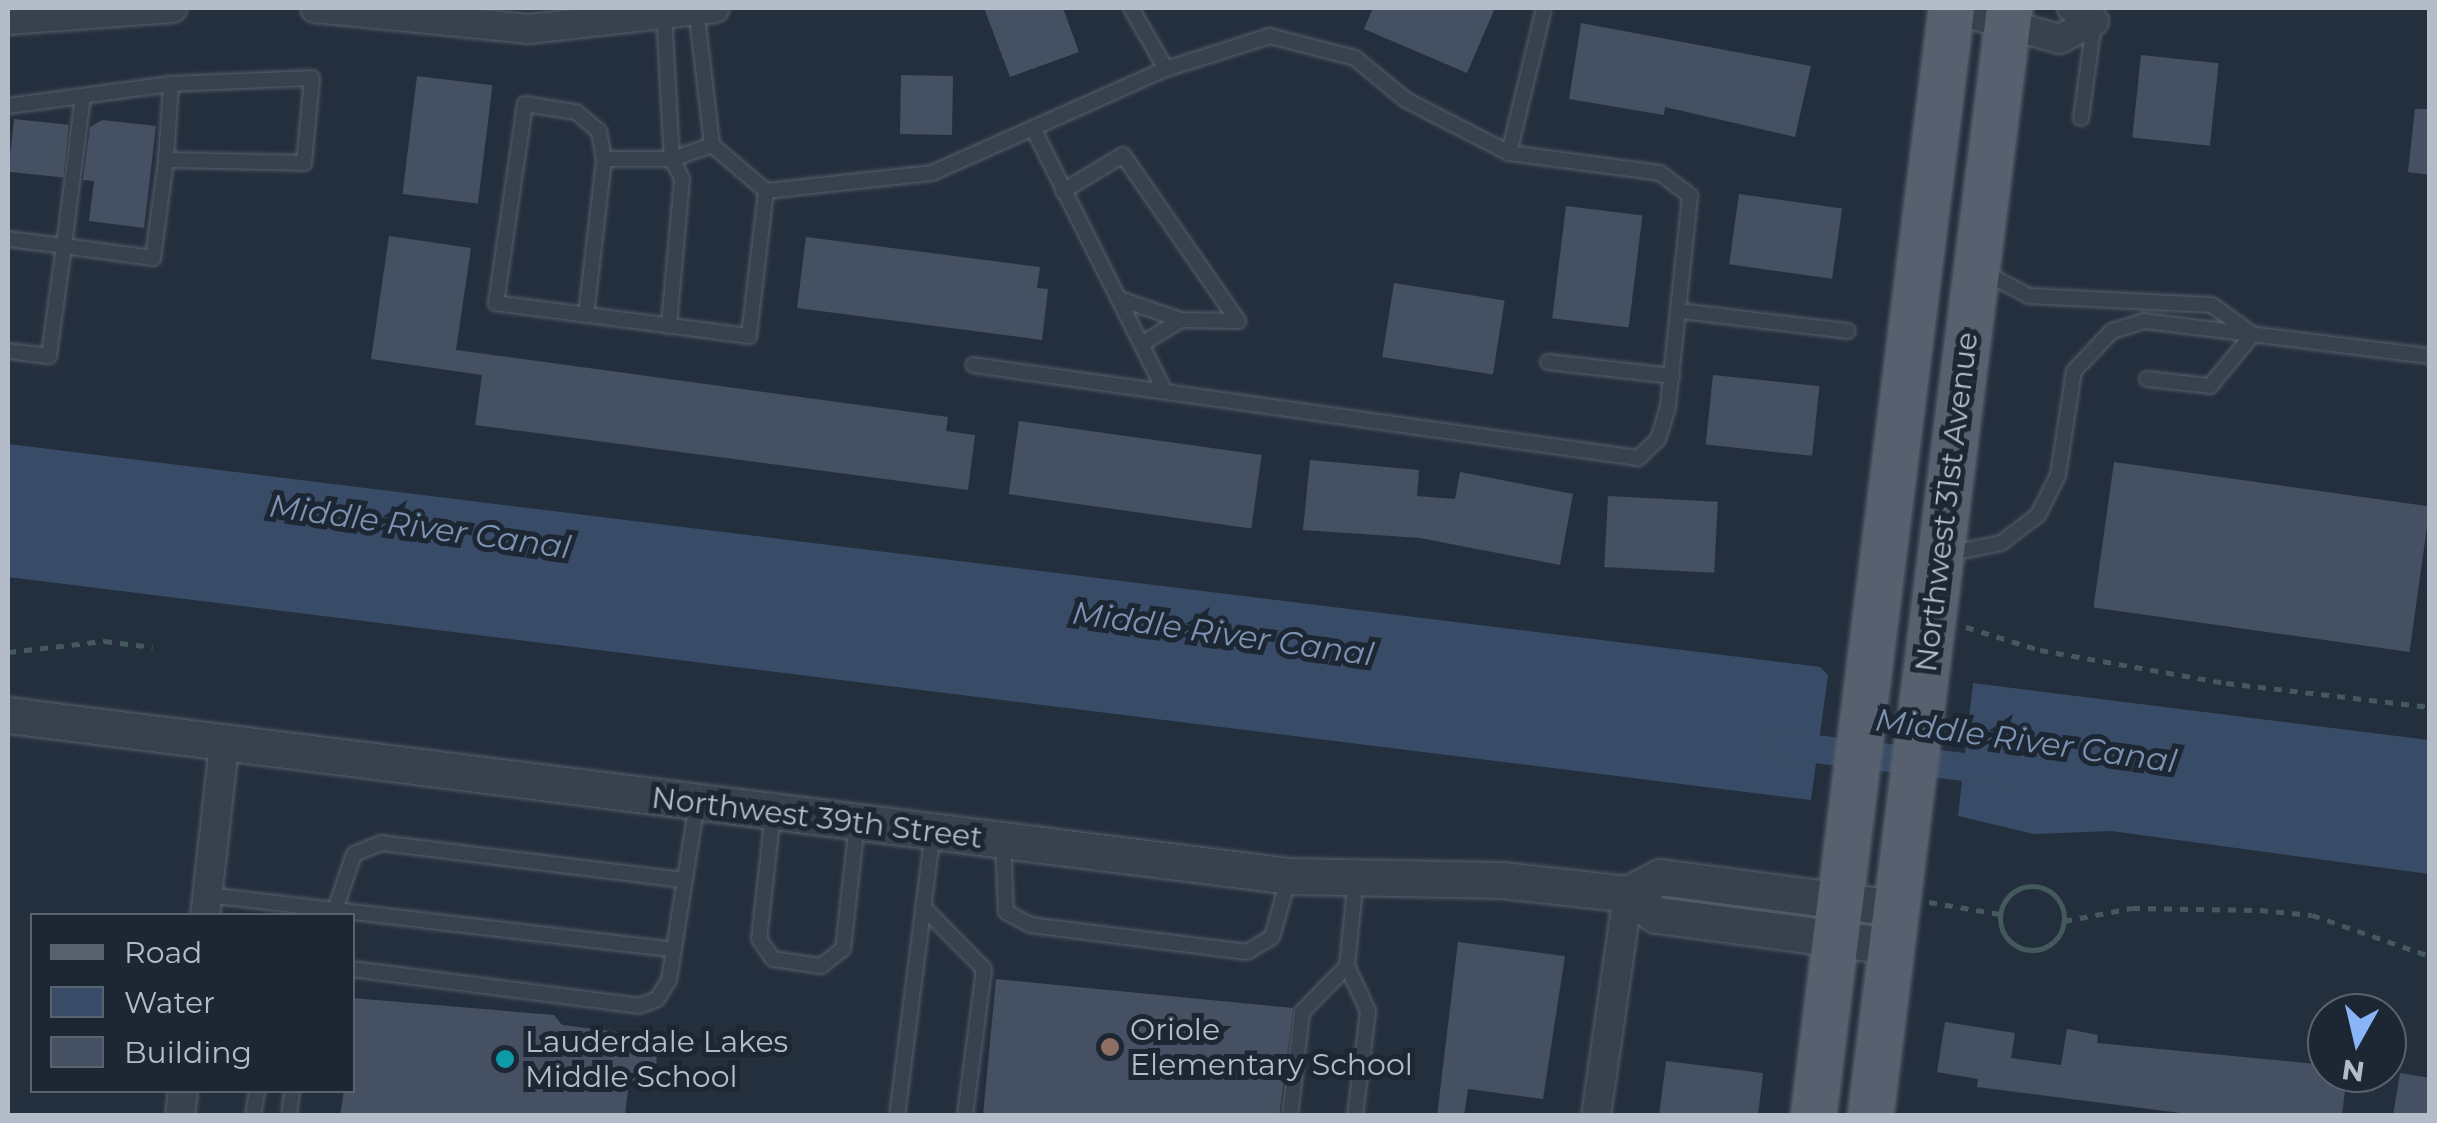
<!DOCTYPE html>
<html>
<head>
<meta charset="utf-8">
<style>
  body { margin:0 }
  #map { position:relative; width:2437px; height:1123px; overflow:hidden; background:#242f3e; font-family:Montserrat,sans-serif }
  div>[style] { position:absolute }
  .water>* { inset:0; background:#394c67 }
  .canal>* { height:28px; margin:-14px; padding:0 14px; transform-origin:14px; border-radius:14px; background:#394c67 }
  .building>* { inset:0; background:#455162; transform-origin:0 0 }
  .path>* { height:5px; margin-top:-2.5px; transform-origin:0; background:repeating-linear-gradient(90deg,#44595c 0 8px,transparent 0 16px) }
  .path>.ring { margin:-2.5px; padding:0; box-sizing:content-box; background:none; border:5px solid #44595c; border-radius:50% }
  .roads { filter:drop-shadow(0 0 2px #565f6c) drop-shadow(0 0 2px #565f6c) }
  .service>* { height:14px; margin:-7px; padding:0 7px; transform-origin:7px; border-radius:7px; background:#38414e }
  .minor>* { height:28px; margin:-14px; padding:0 14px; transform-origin:14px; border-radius:14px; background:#38414e }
  .tertiary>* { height:35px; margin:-17.5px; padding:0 17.5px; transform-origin:17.5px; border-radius:17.5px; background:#38414e }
  .primary>* { height:45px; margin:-22.5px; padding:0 22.5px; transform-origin:22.5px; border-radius:22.5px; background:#56606e }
  .dots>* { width:28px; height:28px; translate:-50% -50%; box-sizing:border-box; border:5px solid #1d2633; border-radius:50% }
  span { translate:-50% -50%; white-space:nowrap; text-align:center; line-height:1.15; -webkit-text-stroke:10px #1d2633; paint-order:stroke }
  .street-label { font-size:30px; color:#b4bcc9 }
  .poi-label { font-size:30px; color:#b4bcc9 }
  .left { translate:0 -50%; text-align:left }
  .water-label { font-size:32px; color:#7c92b1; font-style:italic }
  .frame { position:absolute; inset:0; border:10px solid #b4bcc9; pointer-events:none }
  .legend { position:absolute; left:30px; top:913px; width:325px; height:180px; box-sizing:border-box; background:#1d2633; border:2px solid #59626f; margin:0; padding:12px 18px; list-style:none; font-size:30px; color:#b4bcc9 }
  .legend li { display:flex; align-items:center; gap:20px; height:50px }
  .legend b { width:50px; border:2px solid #59626f }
  .north { position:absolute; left:2307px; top:993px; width:100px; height:100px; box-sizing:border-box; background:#1d2633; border:2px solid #59626f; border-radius:50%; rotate:188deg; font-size:28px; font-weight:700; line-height:40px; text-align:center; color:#b4bcc9 }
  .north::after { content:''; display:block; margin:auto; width:35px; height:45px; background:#8ab4f8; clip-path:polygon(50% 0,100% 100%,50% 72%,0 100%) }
</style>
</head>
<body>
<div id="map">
  <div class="water">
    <div style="clip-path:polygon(8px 444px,1820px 667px,1828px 675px,1811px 800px,8px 577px)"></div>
    <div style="clip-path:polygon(1973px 683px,2429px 740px,2429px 874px,2111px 831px,2034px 834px,1958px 816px)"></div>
  </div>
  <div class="canal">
    <div style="left:1782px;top:745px;width:217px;rotate:6.9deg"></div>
  </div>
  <div class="building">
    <div style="clip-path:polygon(984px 8px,1063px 8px,1079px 52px,1010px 77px)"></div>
    <div style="clip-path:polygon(1373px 8px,1495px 8px,1467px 73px,1364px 29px)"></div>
    <div style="clip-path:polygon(1581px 23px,1811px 66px,1795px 137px,1665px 107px,1664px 115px,1569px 99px)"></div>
    <div style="left:2141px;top:55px;width:78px;height:83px;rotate:6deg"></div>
    <div style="left:901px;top:75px;width:52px;height:59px;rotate:1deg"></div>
    <div style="left:417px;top:76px;width:76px;height:119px;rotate:7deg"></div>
    <div style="clip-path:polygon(2415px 109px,2430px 109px,2430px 175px,2408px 172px)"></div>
    <div style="left:14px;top:119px;width:55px;height:53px;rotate:6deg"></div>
    <div style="clip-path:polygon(102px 120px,156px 126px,144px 228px,89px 221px,94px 181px,83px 180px,90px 127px)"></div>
    <div style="left:1739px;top:194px;width:104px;height:71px;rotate:8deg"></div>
    <div style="left:1566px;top:206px;width:77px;height:113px;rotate:7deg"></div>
    <div style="clip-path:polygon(389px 236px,471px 248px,456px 350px,948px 417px,946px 431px,975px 435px,968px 490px,475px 425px,482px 375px,371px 359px)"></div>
    <div style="clip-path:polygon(806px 237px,1040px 267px,1037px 288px,1048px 289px,1042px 340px,797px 308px)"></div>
    <div style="left:1394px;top:283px;width:112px;height:75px;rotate:9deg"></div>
    <div style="left:1713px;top:375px;width:107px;height:70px;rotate:6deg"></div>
    <div style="left:1019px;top:421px;width:245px;height:74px;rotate:8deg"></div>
    <div style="clip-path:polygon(1310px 460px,1419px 470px,1417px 496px,1455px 499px,1460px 472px,1573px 494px,1560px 565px,1420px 538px,1303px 530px)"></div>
    <div style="left:2114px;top:462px;width:319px;height:147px;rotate:8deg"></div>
    <div style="left:1608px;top:496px;width:110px;height:71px;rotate:3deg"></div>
    <div style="clip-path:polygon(1458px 942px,1565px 956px,1543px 1099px,1468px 1089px,1464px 1116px,1437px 1116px)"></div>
    <div style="clip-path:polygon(996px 979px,1293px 1008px,1279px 1116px,983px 1116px)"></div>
    <div style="clip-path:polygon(352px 998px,554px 1015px,562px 1025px,659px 1037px,654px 1084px,629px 1080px,625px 1116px,340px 1116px,344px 1090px,352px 1090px)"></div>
    <div style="clip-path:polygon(1945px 1022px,2015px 1033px,2011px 1058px,2061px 1065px,2067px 1029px,2098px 1035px,2097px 1043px,2327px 1065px,2327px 1073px,2347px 1073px,2342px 1116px,2204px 1116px,1977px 1087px,1978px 1079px,1937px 1072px)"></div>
    <div style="clip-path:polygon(1666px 1061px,1763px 1073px,1758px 1116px,1659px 1116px)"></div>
    <div style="clip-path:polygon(2400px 1073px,2430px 1078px,2427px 1116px,2393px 1116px)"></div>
  </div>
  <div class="path">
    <div style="left:1966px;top:627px;width:77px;rotate:17.3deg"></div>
    <div style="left:2040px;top:650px;width:189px;rotate:10.1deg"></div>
    <div style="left:2226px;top:683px;width:205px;rotate:6.7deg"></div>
    <div style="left:8px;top:652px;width:97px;rotate:-6.5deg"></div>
    <div style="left:104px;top:641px;width:49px;rotate:7deg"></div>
    <div class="ring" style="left:2000px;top:886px;width:59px;height:59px"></div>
    <div style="left:1929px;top:902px;width:72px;rotate:9.6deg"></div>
    <div style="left:2064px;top:921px;width:69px;rotate:-10.8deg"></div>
    <div style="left:2132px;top:908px;width:128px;rotate:0.9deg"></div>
    <div style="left:2260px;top:910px;width:52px;rotate:5.5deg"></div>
    <div style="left:2312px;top:915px;width:125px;rotate:19.2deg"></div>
  </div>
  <div class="roads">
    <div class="service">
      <div style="left:696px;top:8px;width:138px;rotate:83.3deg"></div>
      <div style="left:1131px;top:8px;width:70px;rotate:60.2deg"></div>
      <div style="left:664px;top:13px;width:146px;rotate:86.9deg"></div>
      <div style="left:672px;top:159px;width:22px;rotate:63deg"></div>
      <div style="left:682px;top:179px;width:148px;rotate:95.1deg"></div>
      <div style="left:83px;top:96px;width:151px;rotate:97.2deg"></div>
      <div style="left:64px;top:246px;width:90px;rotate:7.7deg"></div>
      <div style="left:153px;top:258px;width:99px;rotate:-82.4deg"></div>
      <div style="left:166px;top:160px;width:138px;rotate:1.2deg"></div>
      <div style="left:304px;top:163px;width:85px;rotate:-84.6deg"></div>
      <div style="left:312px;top:78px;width:141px;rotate:177.6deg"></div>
      <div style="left:171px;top:84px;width:76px;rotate:93.8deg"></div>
      <div style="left:8px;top:106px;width:164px;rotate:-7.7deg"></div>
      <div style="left:2081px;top:118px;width:96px;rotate:-82.2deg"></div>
      <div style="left:1035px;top:132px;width:284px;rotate:63.4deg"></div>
      <div style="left:1509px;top:153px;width:145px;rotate:-76.4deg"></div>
      <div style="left:766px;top:191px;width:146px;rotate:96.7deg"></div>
      <div style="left:749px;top:336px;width:255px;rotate:-172.6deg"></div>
      <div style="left:496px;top:303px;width:201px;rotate:-81.7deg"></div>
      <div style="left:525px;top:104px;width:52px;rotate:8.9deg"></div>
      <div style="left:576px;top:112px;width:30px;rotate:40deg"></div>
      <div style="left:599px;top:131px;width:28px;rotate:80deg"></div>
      <div style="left:604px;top:159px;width:68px"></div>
      <div style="left:672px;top:159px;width:42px;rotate:-19.3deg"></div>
      <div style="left:712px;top:145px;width:71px;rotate:40.4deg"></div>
      <div style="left:766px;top:191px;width:167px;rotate:-6.2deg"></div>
      <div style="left:932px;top:173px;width:256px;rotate:-24deg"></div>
      <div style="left:1166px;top:69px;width:109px;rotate:-17.6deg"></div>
      <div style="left:1270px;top:36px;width:88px;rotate:14.5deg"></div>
      <div style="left:1355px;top:58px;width:66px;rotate:39.5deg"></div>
      <div style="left:1406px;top:100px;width:116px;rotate:27.2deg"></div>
      <div style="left:1509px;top:153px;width:152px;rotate:7.5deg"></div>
      <div style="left:1660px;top:173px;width:38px;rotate:37deg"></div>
      <div style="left:1690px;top:196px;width:212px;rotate:96deg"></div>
      <div style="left:1668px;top:407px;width:34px;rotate:107deg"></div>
      <div style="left:1658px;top:439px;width:28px;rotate:136deg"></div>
      <div style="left:1638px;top:458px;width:671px;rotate:-172.04deg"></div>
      <div style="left:1063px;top:191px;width:70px;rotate:-31deg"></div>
      <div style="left:1123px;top:155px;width:202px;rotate:55.3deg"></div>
      <div style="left:1238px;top:321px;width:57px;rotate:-179deg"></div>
      <div style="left:1181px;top:320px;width:42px;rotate:148.6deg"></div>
      <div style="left:8px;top:239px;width:56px;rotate:7.1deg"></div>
      <div style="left:64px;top:246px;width:111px;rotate:97.8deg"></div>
      <div style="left:49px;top:356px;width:41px;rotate:-173deg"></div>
      <div style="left:1985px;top:273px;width:50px;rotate:27.6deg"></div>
      <div style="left:2029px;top:296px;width:183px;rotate:2.8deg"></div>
      <div style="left:2212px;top:305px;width:49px;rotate:35.9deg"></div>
      <div style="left:1123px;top:300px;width:61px;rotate:19deg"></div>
      <div style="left:1680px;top:311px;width:169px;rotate:6.8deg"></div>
      <div style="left:586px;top:315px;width:157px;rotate:-83.4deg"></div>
      <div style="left:1548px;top:362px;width:125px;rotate:6.4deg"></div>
      <div style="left:2147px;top:379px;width:63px;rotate:6.3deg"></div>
      <div style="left:2210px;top:386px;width:67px;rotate:-50.4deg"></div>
      <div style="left:1947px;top:554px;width:55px;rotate:-11.5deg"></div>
      <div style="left:2001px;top:543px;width:46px;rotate:-37.1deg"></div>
      <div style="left:2038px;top:515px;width:45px;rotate:-63.4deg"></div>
      <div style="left:2058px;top:475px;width:105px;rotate:-81.3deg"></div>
      <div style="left:2074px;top:371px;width:55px;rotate:-46.5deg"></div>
      <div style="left:2112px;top:331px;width:34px;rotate:-17deg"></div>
      <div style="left:2144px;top:321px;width:288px;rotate:7deg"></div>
      <div style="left:773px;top:813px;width:127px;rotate:96.3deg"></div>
      <div style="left:759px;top:939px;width:24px;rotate:55deg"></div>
      <div style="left:773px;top:959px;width:49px;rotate:8.3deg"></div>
      <div style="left:821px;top:966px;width:28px;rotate:-38deg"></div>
      <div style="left:843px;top:949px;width:126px;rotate:-83.6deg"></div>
      <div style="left:1003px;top:841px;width:71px;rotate:87.6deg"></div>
      <div style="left:1006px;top:912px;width:27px;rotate:28deg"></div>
      <div style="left:1030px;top:925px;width:219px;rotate:7.1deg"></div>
      <div style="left:1247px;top:952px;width:29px;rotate:-31deg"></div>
      <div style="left:1272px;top:937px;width:62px;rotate:-74.2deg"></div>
      <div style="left:208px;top:895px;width:468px;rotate:6.7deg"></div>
      <div style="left:925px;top:909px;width:84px;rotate:45.5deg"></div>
      <div style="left:984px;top:969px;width:148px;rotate:97.4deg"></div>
      <div style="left:333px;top:916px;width:65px;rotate:-71.3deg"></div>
      <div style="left:354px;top:854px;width:29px;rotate:-22deg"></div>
      <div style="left:381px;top:843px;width:305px;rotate:7deg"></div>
      <div style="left:352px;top:969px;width:289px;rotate:7.3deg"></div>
      <div style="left:639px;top:1006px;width:19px;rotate:-21deg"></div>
      <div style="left:657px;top:999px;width:22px;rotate:-58deg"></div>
      <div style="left:669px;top:980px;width:178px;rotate:-81deg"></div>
      <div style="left:253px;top:1116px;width:26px;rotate:-81deg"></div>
      <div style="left:289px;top:1116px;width:26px;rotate:-83deg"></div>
      <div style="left:897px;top:1116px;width:286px;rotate:-82.8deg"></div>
      <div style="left:1290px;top:1116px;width:105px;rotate:-83.4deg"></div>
      <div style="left:1302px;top:1012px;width:64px;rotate:-45.6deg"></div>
      <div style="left:1355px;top:1116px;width:106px;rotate:-82.9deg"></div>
      <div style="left:1368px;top:1011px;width:50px;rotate:-115deg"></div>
      <div style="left:1347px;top:966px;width:88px;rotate:-84.2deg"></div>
    </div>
    <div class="minor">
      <div style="left:315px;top:8px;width:215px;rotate:5.6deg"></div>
      <div style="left:529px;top:29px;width:187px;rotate:-6.4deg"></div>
      <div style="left:1949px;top:8px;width:115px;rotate:15.6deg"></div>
      <div style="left:2060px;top:39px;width:38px;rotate:-28deg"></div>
      <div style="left:2094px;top:21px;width:26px;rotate:-149deg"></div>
      <div style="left:8px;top:20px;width:165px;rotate:-4.2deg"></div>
      <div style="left:205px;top:916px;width:170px;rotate:-83.6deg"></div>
      <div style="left:180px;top:1116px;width:26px;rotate:-83deg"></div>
      <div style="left:1596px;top:1116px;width:224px;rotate:-81.8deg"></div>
    </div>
    <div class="tertiary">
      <div style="left:8px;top:715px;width:1291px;rotate:7.16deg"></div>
      <div style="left:1289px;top:876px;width:213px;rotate:1.1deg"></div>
      <div style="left:1502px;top:880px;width:127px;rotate:6.3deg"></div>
      <div style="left:1628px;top:894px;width:35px;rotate:37deg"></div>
      <div style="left:1656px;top:915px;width:238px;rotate:7.5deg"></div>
      <div style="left:1628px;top:894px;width:36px;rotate:-28deg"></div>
      <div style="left:1660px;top:877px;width:239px;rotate:7.5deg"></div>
    </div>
    <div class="primary">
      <div style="left:1813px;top:1116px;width:1117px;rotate:-82.9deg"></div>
      <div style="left:1870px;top:1116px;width:1117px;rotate:-82.85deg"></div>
    </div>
  </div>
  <div class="dots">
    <div style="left:1110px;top:1047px;background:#8d6e63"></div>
    <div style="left:505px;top:1059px;background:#0f9aa8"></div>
  </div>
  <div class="street-label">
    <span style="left:1947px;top:502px;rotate:-83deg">Northwest 31st Avenue</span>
    <span style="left:817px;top:818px;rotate:7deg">Northwest 39th Street</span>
  </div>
  <div class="poi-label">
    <span class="left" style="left:1130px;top:1047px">Oriole<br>Elementary School</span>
    <span class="left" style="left:525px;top:1059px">Lauderdale Lakes<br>Middle School</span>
  </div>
  <div class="water-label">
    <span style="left:420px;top:527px;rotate:8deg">Middle River Canal</span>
    <span style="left:1223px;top:634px;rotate:8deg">Middle River Canal</span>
    <span style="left:2026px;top:741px;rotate:8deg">Middle River Canal</span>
  </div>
  <div class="frame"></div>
  <ul class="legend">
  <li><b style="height:12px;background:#56606e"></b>Road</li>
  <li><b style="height:28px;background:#394c67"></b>Water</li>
  <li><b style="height:28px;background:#455162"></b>Building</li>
  </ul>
  <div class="north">N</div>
</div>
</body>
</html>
